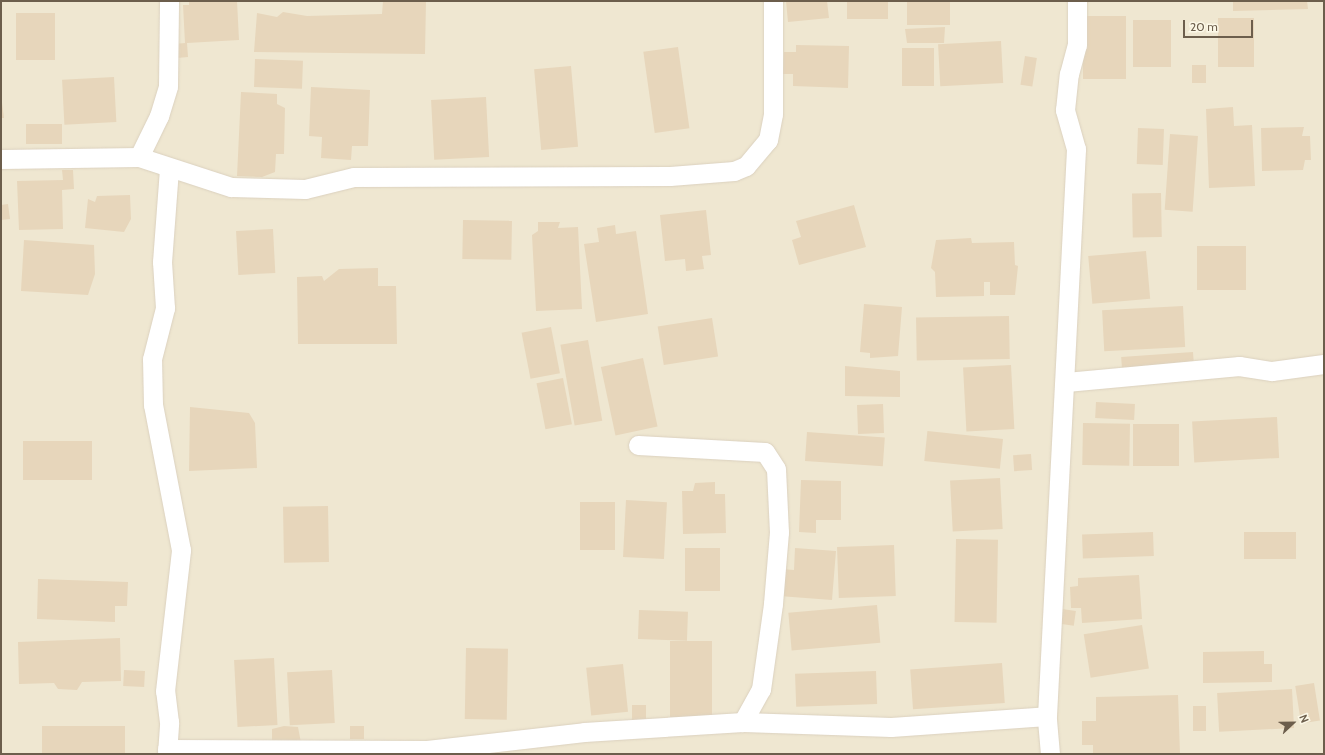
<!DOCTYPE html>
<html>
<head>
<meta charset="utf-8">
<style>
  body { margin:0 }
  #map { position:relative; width:1325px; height:755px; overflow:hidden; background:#f8f4e2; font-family:Cabin,sans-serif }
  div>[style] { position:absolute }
  .residential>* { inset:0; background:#efe7d1; transform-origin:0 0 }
  .building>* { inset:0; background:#e7d6bb; transform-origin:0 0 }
  .roads { filter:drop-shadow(0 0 1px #dbd1bf) drop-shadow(0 0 1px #dbd1bf) }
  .minor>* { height:19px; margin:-9.5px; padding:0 9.5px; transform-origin:9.5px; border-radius:9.5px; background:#fff }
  span { translate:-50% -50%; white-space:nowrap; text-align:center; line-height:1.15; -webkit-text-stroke:4px #fcf8e7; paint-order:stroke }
  .frame { position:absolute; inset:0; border:2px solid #6c5e4c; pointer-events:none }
  .north { position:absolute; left:1273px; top:703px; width:40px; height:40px; -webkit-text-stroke:3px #fcf8e7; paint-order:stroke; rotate:68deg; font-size:11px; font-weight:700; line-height:16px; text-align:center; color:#6c5e4c }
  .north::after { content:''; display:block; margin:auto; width:14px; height:18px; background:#6c5e4c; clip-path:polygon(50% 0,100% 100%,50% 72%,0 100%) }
  .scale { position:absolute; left:1183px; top:20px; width:70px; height:18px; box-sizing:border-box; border:2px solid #6c5e4c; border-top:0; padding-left:5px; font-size:12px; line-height:14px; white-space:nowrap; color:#6c5e4c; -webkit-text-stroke:3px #fcf8e7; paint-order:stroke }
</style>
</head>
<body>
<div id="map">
  <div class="residential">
    <div style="left:1px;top:1px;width:1323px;height:753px"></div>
  </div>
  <div class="building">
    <div style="clip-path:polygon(189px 1px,237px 1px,239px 40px,187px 43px,188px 57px,177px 58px,175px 44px,185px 43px,183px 5px,189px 5px)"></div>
    <div style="clip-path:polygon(383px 1px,426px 1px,425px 54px,254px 52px,257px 13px,277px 17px,283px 12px,307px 16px,382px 14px)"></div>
    <div style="clip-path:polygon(786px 1px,827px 1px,829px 18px,788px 22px)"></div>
    <div style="left:847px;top:1px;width:41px;height:18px"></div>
    <div style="left:907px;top:1px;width:43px;height:24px"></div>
    <div style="clip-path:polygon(1233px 1px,1307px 1px,1308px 9px,1233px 11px)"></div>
    <div style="left:16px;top:13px;width:39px;height:47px"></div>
    <div style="left:1083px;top:16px;width:43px;height:63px"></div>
    <div style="left:1218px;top:18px;width:36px;height:49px"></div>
    <div style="left:1171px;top:20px;width:47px;height:38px;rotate:90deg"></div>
    <div style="clip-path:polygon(945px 27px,944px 43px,907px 43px,905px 29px)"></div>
    <div style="left:1001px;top:41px;width:42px;height:63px;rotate:87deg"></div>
    <div style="clip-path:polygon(796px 45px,849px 46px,848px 88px,793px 86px,793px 74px,783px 74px,784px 52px,796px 52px)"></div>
    <div style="left:678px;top:47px;width:82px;height:35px;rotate:82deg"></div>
    <div style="left:902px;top:48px;width:32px;height:38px"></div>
    <div style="left:1025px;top:56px;width:12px;height:29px;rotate:9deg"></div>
    <div style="left:255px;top:59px;width:48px;height:28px;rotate:2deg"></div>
    <div style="left:1192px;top:65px;width:14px;height:18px"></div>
    <div style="left:571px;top:66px;width:81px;height:37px;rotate:85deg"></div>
    <div style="left:114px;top:77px;width:45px;height:52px;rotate:87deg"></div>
    <div style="clip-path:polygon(311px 87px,370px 90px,368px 146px,352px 146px,351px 160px,321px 158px,322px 137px,309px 136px)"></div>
    <div style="clip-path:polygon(241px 92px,277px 94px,277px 104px,285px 108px,284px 154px,276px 154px,275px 172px,262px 177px,237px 176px)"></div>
    <div style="clip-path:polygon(1px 95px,4px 118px,1px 118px)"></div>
    <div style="left:486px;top:97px;width:60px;height:55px;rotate:87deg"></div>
    <div style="clip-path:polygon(1233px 107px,1234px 126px,1252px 125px,1255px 186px,1209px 188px,1206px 109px)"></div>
    <div style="left:62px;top:124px;width:20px;height:36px;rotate:90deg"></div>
    <div style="clip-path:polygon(1304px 127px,1302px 136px,1310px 136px,1311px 160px,1305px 160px,1303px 170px,1262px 171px,1261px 128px)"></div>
    <div style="left:1138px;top:128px;width:26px;height:36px;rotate:2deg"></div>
    <div style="left:1170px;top:134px;width:28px;height:76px;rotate:4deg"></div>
    <div style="clip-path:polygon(62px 170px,73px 170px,74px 189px,62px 190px,63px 229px,19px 230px,17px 181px,63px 180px)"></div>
    <div style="left:1161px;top:193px;width:44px;height:29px;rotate:89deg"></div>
    <div style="clip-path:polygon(130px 195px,131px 219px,124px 232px,85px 228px,88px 199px,95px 202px,97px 196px)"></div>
    <div style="clip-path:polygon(8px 204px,10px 219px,1px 220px,1px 205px)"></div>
    <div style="clip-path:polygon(854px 205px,866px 247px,799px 265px,792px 240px,801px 237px,796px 221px)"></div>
    <div style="clip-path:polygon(706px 210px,711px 255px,702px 256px,704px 269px,686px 271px,685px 259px,665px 261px,660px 215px)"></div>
    <div style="left:463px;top:220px;width:49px;height:39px;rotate:1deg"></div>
    <div style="clip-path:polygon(538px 222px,560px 222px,558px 228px,578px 227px,582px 309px,536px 311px,532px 235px,538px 231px)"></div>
    <div style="clip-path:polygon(615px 225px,616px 234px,636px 231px,648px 314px,596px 322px,584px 244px,599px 242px,597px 228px)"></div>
    <div style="left:273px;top:229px;width:44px;height:37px;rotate:87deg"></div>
    <div style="clip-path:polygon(971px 238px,972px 243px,1014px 242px,1015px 265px,1018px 266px,1015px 295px,990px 295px,990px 282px,984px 282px,984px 296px,936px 297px,935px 272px,931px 268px,936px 240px)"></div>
    <div style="clip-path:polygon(24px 240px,94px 245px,95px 274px,88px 295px,21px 291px)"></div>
    <div style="left:1197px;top:246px;width:49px;height:44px"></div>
    <div style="left:1146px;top:251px;width:48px;height:58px;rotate:85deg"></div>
    <div style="clip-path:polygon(378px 268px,378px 286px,396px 286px,397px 344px,298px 344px,297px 277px,322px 276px,324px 281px,339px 269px)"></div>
    <div style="clip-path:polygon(864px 304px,902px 307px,898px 356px,870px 358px,870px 353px,860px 352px)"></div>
    <div style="left:1183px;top:306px;width:41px;height:81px;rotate:87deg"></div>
    <div style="left:1009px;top:316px;width:43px;height:93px;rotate:89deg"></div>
    <div style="left:712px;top:318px;width:39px;height:55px;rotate:81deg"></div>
    <div style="left:551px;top:327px;width:47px;height:30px;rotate:79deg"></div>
    <div style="left:588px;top:340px;width:82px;height:28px;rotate:80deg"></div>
    <div style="left:1193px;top:352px;width:16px;height:72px;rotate:86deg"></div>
    <div style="left:643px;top:358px;width:70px;height:43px;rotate:78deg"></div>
    <div style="left:1011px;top:365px;width:64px;height:48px;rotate:87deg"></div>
    <div style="clip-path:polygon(845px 366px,900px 371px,900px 397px,845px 396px)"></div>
    <div style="left:563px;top:378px;width:47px;height:27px;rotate:79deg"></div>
    <div style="left:1096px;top:402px;width:39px;height:16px;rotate:3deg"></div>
    <div style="left:883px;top:404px;width:29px;height:26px;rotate:88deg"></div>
    <div style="clip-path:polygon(190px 407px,249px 413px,255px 423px,257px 468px,189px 471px)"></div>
    <div style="left:1277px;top:417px;width:41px;height:85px;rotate:87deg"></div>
    <div style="left:1083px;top:423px;width:47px;height:42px;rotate:1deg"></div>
    <div style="left:1133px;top:424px;width:46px;height:42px"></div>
    <div style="left:807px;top:432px;width:78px;height:29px;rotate:4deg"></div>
    <div style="left:1003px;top:439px;width:30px;height:76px;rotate:96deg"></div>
    <div style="left:92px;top:441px;width:39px;height:69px;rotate:90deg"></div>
    <div style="left:1031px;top:454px;width:16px;height:18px;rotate:86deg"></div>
    <div style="left:1000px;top:478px;width:51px;height:50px;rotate:87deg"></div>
    <div style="clip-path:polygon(801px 480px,841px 481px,841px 520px,816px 520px,816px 533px,799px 532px)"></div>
    <div style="clip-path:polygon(715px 482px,715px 494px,725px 494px,726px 533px,683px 534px,682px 491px,693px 491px,695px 483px)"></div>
    <div style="left:626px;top:500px;width:41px;height:57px;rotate:3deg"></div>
    <div style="left:580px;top:502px;width:35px;height:48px"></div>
    <div style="left:328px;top:506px;width:56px;height:45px;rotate:89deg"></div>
    <div style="left:1153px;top:532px;width:24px;height:71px;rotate:88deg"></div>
    <div style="left:1296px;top:532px;width:27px;height:52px;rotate:90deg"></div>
    <div style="left:956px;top:539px;width:42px;height:83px;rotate:1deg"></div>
    <div style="left:894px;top:545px;width:51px;height:57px;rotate:88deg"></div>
    <div style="left:685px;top:548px;width:35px;height:43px"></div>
    <div style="clip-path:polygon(795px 548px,836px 551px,832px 600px,779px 596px,781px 569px,794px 570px)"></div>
    <div style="clip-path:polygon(1139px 575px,1142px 619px,1082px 623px,1081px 608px,1071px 608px,1070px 587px,1078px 586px,1078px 578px)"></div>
    <div style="clip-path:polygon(38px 579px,128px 582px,127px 606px,115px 606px,115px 622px,37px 619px)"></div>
    <div style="left:877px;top:605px;width:38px;height:89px;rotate:85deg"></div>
    <div style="left:1062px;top:609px;width:14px;height:15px;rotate:8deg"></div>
    <div style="left:639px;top:610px;width:49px;height:29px;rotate:2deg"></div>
    <div style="left:1142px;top:625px;width:44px;height:59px;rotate:81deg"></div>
    <div style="clip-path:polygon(120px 638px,121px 681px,82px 682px,77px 690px,58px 689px,54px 683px,19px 684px,18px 642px)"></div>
    <div style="left:670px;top:641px;width:42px;height:76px"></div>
    <div style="left:466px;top:648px;width:42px;height:71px;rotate:1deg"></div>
    <div style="clip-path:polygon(1264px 651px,1264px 664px,1272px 664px,1272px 682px,1203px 683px,1203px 652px)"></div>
    <div style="left:274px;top:658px;width:67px;height:40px;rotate:87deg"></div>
    <div style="left:1002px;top:663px;width:40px;height:92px;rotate:86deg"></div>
    <div style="left:623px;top:664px;width:48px;height:37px;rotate:84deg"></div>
    <div style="left:124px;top:670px;width:21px;height:16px;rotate:3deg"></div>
    <div style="left:332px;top:670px;width:53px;height:45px;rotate:87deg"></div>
    <div style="left:876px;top:671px;width:33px;height:81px;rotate:88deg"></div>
    <div style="left:1314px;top:683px;width:38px;height:19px;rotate:81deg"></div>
    <div style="left:1292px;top:689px;width:39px;height:75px;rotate:87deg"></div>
    <div style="clip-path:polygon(1178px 695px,1180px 754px,1093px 754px,1093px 745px,1082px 745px,1082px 721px,1096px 721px,1096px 697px)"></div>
    <div style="left:646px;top:705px;width:18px;height:14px;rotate:90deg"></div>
    <div style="left:1193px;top:706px;width:13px;height:25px"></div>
    <div style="left:125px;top:726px;width:27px;height:83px;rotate:90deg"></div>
    <div style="clip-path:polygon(284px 726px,298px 727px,301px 743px,272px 745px,272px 729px)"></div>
    <div style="left:350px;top:726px;width:14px;height:13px"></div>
  </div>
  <div class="roads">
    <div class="minor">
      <div style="left:139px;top:157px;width:46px;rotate:-64deg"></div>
      <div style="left:159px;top:116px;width:31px;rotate:-73deg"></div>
      <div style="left:168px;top:86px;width:85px;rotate:-89.3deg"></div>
      <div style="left:1px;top:159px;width:138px;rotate:-0.8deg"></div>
      <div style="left:139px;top:157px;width:97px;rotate:18.1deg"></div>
      <div style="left:231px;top:187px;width:74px;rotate:1.5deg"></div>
      <div style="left:305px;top:189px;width:50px;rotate:-13.8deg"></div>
      <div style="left:354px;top:177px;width:316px;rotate:-0.2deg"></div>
      <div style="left:670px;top:176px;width:64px;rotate:-4.5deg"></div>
      <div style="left:734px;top:171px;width:13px;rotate:-23deg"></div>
      <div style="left:746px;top:166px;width:34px;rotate:-50deg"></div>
      <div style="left:768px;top:140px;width:26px;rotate:-79deg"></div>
      <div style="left:773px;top:114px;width:113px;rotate:-90deg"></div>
      <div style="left:1066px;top:382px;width:174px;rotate:-5.3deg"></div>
      <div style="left:1239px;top:366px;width:33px;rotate:9deg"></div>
      <div style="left:1272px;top:371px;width:52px;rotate:-7.7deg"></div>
      <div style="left:638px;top:445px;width:127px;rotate:3.2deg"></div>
      <div style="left:765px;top:452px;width:20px;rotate:57deg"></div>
      <div style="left:776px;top:469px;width:63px;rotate:87.3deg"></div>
      <div style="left:779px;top:532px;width:72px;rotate:94.8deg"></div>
      <div style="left:773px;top:604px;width:86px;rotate:98deg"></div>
      <div style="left:761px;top:689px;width:38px;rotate:119deg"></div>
      <div style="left:167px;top:749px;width:260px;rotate:0.2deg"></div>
      <div style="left:427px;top:750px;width:158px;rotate:-6.5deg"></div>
      <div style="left:584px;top:732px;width:159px;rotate:-3.6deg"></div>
      <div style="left:743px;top:722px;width:148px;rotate:1.9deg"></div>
      <div style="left:891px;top:727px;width:156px;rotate:-4deg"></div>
      <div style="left:167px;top:754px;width:32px;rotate:-86deg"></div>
      <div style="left:169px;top:722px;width:31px;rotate:-97deg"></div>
      <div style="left:165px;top:691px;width:142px;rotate:-83.5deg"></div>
      <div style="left:181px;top:550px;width:148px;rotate:-100.9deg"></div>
      <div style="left:153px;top:405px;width:46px;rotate:-91.2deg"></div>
      <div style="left:152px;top:359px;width:53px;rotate:-75.7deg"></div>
      <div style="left:165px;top:308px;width:46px;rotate:-93.7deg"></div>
      <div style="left:162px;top:262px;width:94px;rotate:-85.7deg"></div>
      <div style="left:1050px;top:754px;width:38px;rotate:-95deg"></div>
      <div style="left:1047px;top:716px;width:568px;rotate:-87.07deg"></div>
      <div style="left:1076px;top:149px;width:41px;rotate:-105.8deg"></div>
      <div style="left:1065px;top:110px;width:36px;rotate:-84deg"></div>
      <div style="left:1069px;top:74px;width:30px;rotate:-75deg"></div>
      <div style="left:1077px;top:45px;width:44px;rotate:-90deg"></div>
    </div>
  </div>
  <div class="frame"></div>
  <div class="north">N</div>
  <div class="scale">20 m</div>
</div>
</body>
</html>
